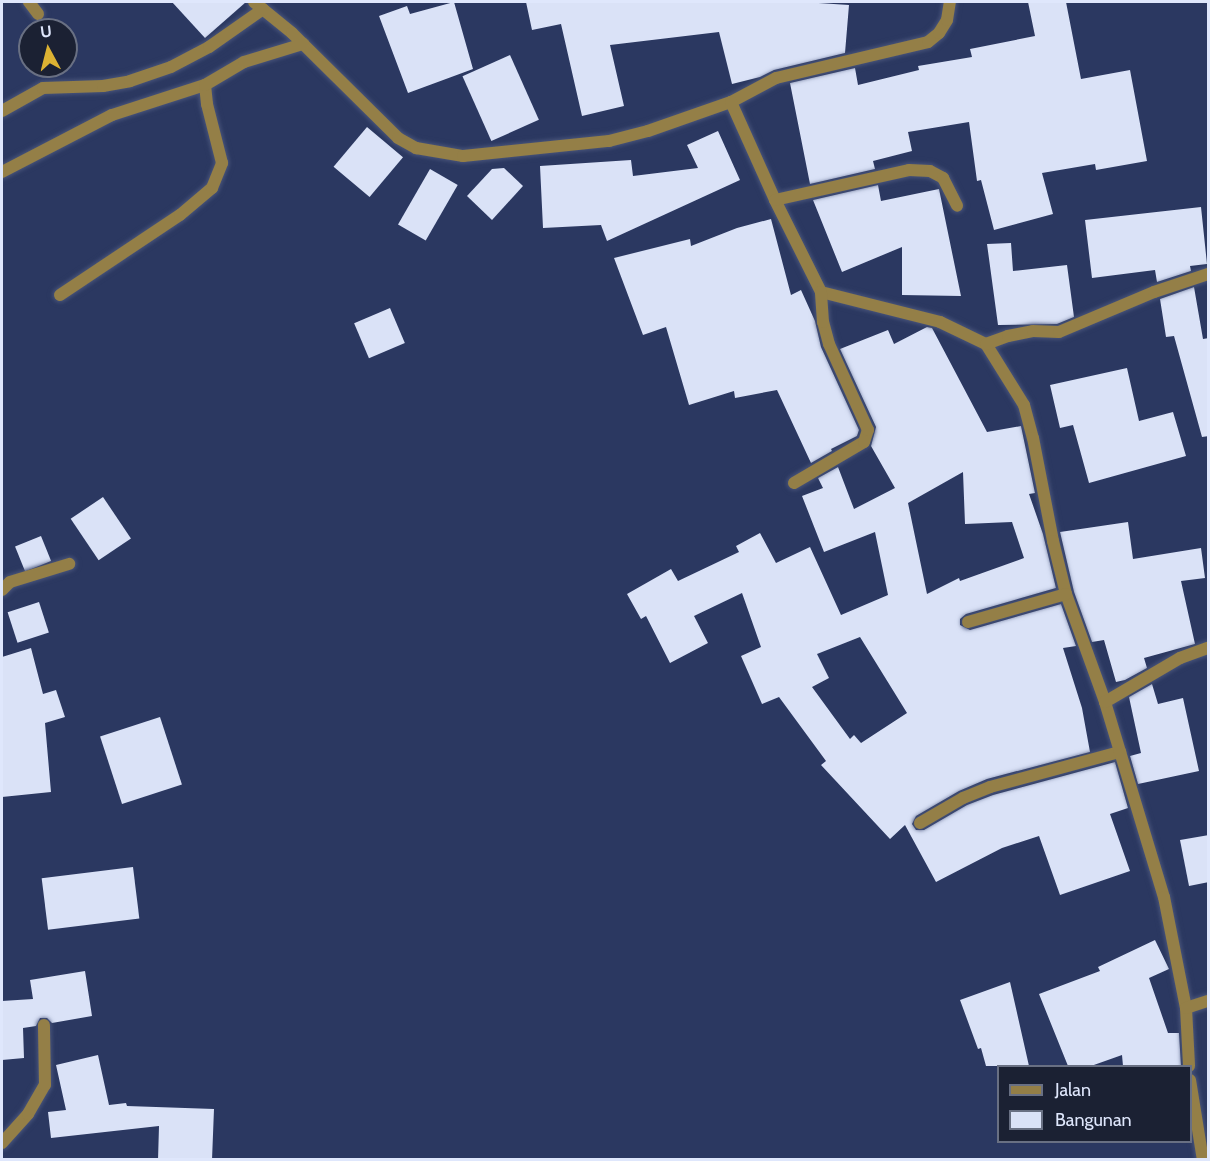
<!DOCTYPE html>
<html>
<head>
<meta charset="utf-8">
<style>
  body { margin:0 }
  #map { position:relative; width:1210px; height:1161px; overflow:hidden; background:#2b3861; font-family:Cabin,sans-serif }
  div>[style] { position:absolute }
  .building>* { inset:0; background:#dae2f7; transform-origin:0 0 }
  .roads { filter:drop-shadow(0 0 2px #48547a) drop-shadow(0 0 2px #48547a) }
  .service>* { height:12px; margin:-6px; padding:0 6px; transform-origin:6px; border-radius:6px; background:#947f47 }
  .minor>* { height:12px; margin:-6px; padding:0 6px; transform-origin:6px; border-radius:6px; background:#947f47 }
  span { translate:-50% -50%; white-space:nowrap; text-align:center; line-height:1.15; -webkit-text-stroke:6px #1b2133; paint-order:stroke }
  .frame { position:absolute; inset:0; border:3px solid #dfe7fc; pointer-events:none }
  .legend { position:absolute; left:997px; top:1065px; width:195px; height:78px; box-sizing:border-box; background:#1b2133; border:2px solid #697083; margin:0; padding:8px 10px; list-style:none; font-size:18px; color:#dfe7fc }
  .legend li { display:flex; align-items:center; gap:12px; height:30px }
  .legend b { width:30px; border:2px solid #697083 }
  .north { position:absolute; left:18px; top:18px; width:60px; height:60px; box-sizing:border-box; background:#1b2133; border:2px solid #697083; border-radius:50%; rotate:353deg; font-size:16px; font-weight:700; line-height:24px; text-align:center; color:#dfe7fc }
  .north::after { content:''; display:block; margin:auto; width:21px; height:27px; background:#dcb233; clip-path:polygon(50% 0,100% 100%,50% 72%,0 100%) }
</style>
</head>
<body>
<div id="map">
  <div class="building">
    <div style="clip-path:polygon(172px 2px,246px 2px,205px 38px)"></div>
    <div style="clip-path:polygon(454px 2px,473px 69px,408px 93px,379px 16px,407px 6px,410px 14px)"></div>
    <div style="clip-path:polygon(526px 2px,803px 2px,849px 5px,845px 53px,774px 70px,760px 77px,732px 84px,719px 32px,610px 45px,624px 106px,582px 116px,561px 24px,532px 30px)"></div>
    <div style="clip-path:polygon(1028px 2px,1066px 2px,1081px 79px,1130px 70px,1147px 161px,1096px 170px,1095px 164px,1042px 173px,1053px 214px,994px 230px,981px 180px,977px 181px,969px 122px,908px 132px,912px 151px,873px 161px,875px 169px,810px 184px,790px 83px,855px 68px,858px 85px,919px 70px,918px 66px,972px 57px,970px 49px,1035px 36px)"></div>
    <div style="left:510px;top:55px;width:71px;height:52px;rotate:66deg"></div>
    <div style="left:367px;top:127px;width:47px;height:52px;rotate:40deg"></div>
    <div style="clip-path:polygon(718px 131px,740px 180px,607px 241px,601px 225px,543px 228px,540px 166px,631px 160px,633px 176px,698px 168px,687px 145px)"></div>
    <div style="clip-path:polygon(504px 168px,523px 186px,492px 220px,467px 196px,492px 169px)"></div>
    <div style="left:430px;top:169px;width:32px;height:64px;rotate:30deg"></div>
    <div style="clip-path:polygon(878px 185px,881px 201px,939px 189px,961px 296px,902px 295px,902px 247px,842px 272px,813px 200px)"></div>
    <div style="clip-path:polygon(1201px 207px,1207px 264px,1190px 266px,1191px 271px,1157px 282px,1155px 270px,1092px 278px,1085px 220px)"></div>
    <div style="clip-path:polygon(771px 219px,791px 295px,801px 290px,815px 321px,821px 347px,859px 430px,857px 436px,831px 449px,832px 451px,811px 463px,777px 390px,735px 398px,734px 391px,689px 405px,666px 327px,643px 335px,614px 258px,690px 239px,691px 246px,737px 228px)"></div>
    <div style="clip-path:polygon(1011px 243px,1013px 271px,1067px 265px,1074px 317px,1057px 324px,998px 325px,987px 244px)"></div>
    <div style="clip-path:polygon(1194px 287px,1203px 339px,1209px 338px,1209px 436px,1202px 437px,1174px 336px,1166px 337px,1160px 299px)"></div>
    <div style="left:390px;top:308px;width:38px;height:39px;rotate:67deg"></div>
    <div style="clip-path:polygon(evenodd,927px 327px,932px 328px,987px 432px,1021px 426px,1035px 493px,1029px 494px,1043px 534px,1056px 588px,966px 614px,960px 619px,960px 625px,970px 630px,1061px 604px,1076px 646px,1063px 648px,1082px 708px,1090px 752px,987px 779px,959px 791px,916px 816px,912px 824px,916px 830px,924px 830px,967px 805px,993px 795px,1115px 762px,1128px 808px,1110px 814px,1130px 871px,1060px 895px,1039px 836px,1002px 848px,936px 882px,905px 825px,890px 839px,821px 765px,826px 761px,779px 697px,762px 704px,741px 656px,761px 647px,742px 593px,694px 616px,708px 643px,670px 663px,646px 616px,641px 619px,627px 594px,671px 569px,678px 581px,739px 552px,736px 546px,760px 533px,776px 563px,810px 547px,841px 615px,888px 595px,875px 532px,824px 552px,802px 496px,823px 488px,818px 478px,838px 467px,854px 509px,895px 488px,871px 446px,876px 427px,840px 349px,888px 330px,894px 344px,927px 327px,963px 472px,965px 524px,1012px 522px,1024px 558px,960px 581px,959px 578px,927px 594px,908px 503px,963px 472px,927px 327px,860px 637px,907px 713px,861px 743px,854px 735px,850px 739px,812px 687px,829px 678px,817px 654px,860px 637px)"></div>
    <div style="clip-path:polygon(1127px 368px,1139px 421px,1173px 412px,1186px 456px,1089px 483px,1073px 425px,1060px 428px,1050px 385px)"></div>
    <div style="left:103px;top:497px;width:50px;height:39px;rotate:56deg"></div>
    <div style="clip-path:polygon(1128px 522px,1133px 559px,1201px 548px,1205px 578px,1181px 581px,1195px 644px,1144px 658px,1147px 668px,1125px 680px,1116px 682px,1104px 640px,1092px 642px,1074px 592px,1060px 532px)"></div>
    <div style="left:41px;top:536px;width:27px;height:28px;rotate:68deg"></div>
    <div style="left:39px;top:602px;width:32px;height:33px;rotate:72deg"></div>
    <div style="clip-path:polygon(31px 648px,43px 694px,56px 690px,65px 717px,45px 723px,51px 792px,2px 797px,2px 657px)"></div>
    <div style="clip-path:polygon(1152px 684px,1158px 704px,1183px 698px,1199px 771px,1138px 784px,1130px 756px,1141px 753px,1129px 697px)"></div>
    <div style="left:160px;top:717px;width:71px;height:63px;rotate:72deg"></div>
    <div style="clip-path:polygon(1209px 835px,1209px 882px,1189px 886px,1180px 840px)"></div>
    <div style="left:133px;top:867px;width:52px;height:92px;rotate:83deg"></div>
    <div style="clip-path:polygon(1155px 940px,1169px 969px,1149px 978px,1168px 1033px,1179px 1033px,1181px 1066px,1123px 1066px,1122px 1055px,1091px 1066px,1068px 1066px,1039px 994px,1100px 971px,1098px 967px)"></div>
    <div style="clip-path:polygon(85px 971px,92px 1016px,52px 1023px,47px 1018px,40px 1018px,36px 1026px,23px 1028px,24px 1058px,2px 1060px,2px 1001px,33px 999px,30px 980px)"></div>
    <div style="clip-path:polygon(1010px 982px,1029px 1066px,986px 1066px,981px 1048px,978px 1049px,960px 1000px)"></div>
    <div style="clip-path:polygon(98px 1055px,109px 1105px,126px 1103px,127px 1106px,214px 1109px,212px 1160px,158px 1160px,159px 1126px,51px 1138px,48px 1112px,66px 1110px,56px 1065px)"></div>
  </div>
  <div class="roads">
    <div class="service">
      <div style="left:920px;top:823px;width:50px;rotate:-30.2deg"></div>
      <div style="left:963px;top:798px;width:29px;rotate:-22deg"></div>
      <div style="left:990px;top:787px;width:135px;rotate:-15.1deg"></div>
    </div>
    <div class="minor">
      <div style="left:29px;top:2px;width:15px;rotate:53deg"></div>
      <div style="left:254px;top:2px;width:49px;rotate:39.2deg"></div>
      <div style="left:292px;top:33px;width:149px;rotate:44.7deg"></div>
      <div style="left:398px;top:138px;width:21px;rotate:29deg"></div>
      <div style="left:416px;top:148px;width:48px;rotate:9.7deg"></div>
      <div style="left:463px;top:156px;width:147px;rotate:-5.9deg"></div>
      <div style="left:609px;top:141px;width:40px;rotate:-14.4deg"></div>
      <div style="left:648px;top:131px;width:88px;rotate:-19.3deg"></div>
      <div style="left:731px;top:102px;width:51px;rotate:-28.1deg"></div>
      <div style="left:776px;top:78px;width:156px;rotate:-13.3deg"></div>
      <div style="left:928px;top:42px;width:14px;rotate:-39deg"></div>
      <div style="left:939px;top:33px;width:15px;rotate:-58deg"></div>
      <div style="left:947px;top:20px;width:18px;rotate:-81deg"></div>
      <div style="left:731px;top:102px;width:107px;rotate:65.8deg"></div>
      <div style="left:775px;top:200px;width:103px;rotate:63.4deg"></div>
      <div style="left:821px;top:292px;width:123px;rotate:14.1deg"></div>
      <div style="left:940px;top:322px;width:51px;rotate:25.6deg"></div>
      <div style="left:986px;top:344px;width:72px;rotate:58.1deg"></div>
      <div style="left:1024px;top:405px;width:34px;rotate:75deg"></div>
      <div style="left:1033px;top:438px;width:105px;rotate:79deg"></div>
      <div style="left:1053px;top:541px;width:55px;rotate:76.2deg"></div>
      <div style="left:1066px;top:594px;width:115px;rotate:70.1deg"></div>
      <div style="left:1105px;top:702px;width:204px;rotate:73.2deg"></div>
      <div style="left:1164px;top:897px;width:113px;rotate:78.8deg"></div>
      <div style="left:1186px;top:1008px;width:58px;rotate:87deg"></div>
      <div style="left:2px;top:111px;width:47px;rotate:-29.3deg"></div>
      <div style="left:43px;top:88px;width:60px;rotate:-1.9deg"></div>
      <div style="left:103px;top:86px;width:27px;rotate:-10deg"></div>
      <div style="left:130px;top:81px;width:43px;rotate:-18.9deg"></div>
      <div style="left:171px;top:67px;width:43px;rotate:-27.8deg"></div>
      <div style="left:209px;top:47px;width:66px;rotate:-35.1deg"></div>
      <div style="left:2px;top:172px;width:124px;rotate:-27.4deg"></div>
      <div style="left:112px;top:115px;width:98px;rotate:-17.9deg"></div>
      <div style="left:775px;top:200px;width:137px;rotate:-12.6deg"></div>
      <div style="left:909px;top:170px;width:21px;rotate:3deg"></div>
      <div style="left:930px;top:171px;width:15px;rotate:28deg"></div>
      <div style="left:943px;top:178px;width:31px;rotate:63deg"></div>
      <div style="left:60px;top:295px;width:144px;rotate:-33.7deg"></div>
      <div style="left:180px;top:215px;width:42px;rotate:-40.2deg"></div>
      <div style="left:212px;top:188px;width:27px;rotate:-68deg"></div>
      <div style="left:222px;top:163px;width:61px;rotate:-104.3deg"></div>
      <div style="left:207px;top:104px;width:19px;rotate:-96deg"></div>
      <div style="left:205px;top:85px;width:45px;rotate:-30.5deg"></div>
      <div style="left:244px;top:62px;width:62px;rotate:-17deg"></div>
      <div style="left:986px;top:344px;width:23px;rotate:-20deg"></div>
      <div style="left:1008px;top:336px;width:25px;rotate:-11deg"></div>
      <div style="left:1033px;top:331px;width:26px;rotate:2deg"></div>
      <div style="left:1059px;top:332px;width:103px;rotate:-22.8deg"></div>
      <div style="left:1154px;top:292px;width:57px;rotate:-18.4deg"></div>
      <div style="left:794px;top:483px;width:81px;rotate:-30.4deg"></div>
      <div style="left:864px;top:442px;width:13px;rotate:-72deg"></div>
      <div style="left:868px;top:430px;width:94px;rotate:-114.4deg"></div>
      <div style="left:829px;top:344px;width:23px;rotate:-105deg"></div>
      <div style="left:823px;top:322px;width:30px;rotate:-94deg"></div>
      <div style="left:2px;top:590px;width:11px;rotate:-45deg"></div>
      <div style="left:10px;top:582px;width:62px;rotate:-17deg"></div>
      <div style="left:968px;top:622px;width:102px;rotate:-15.9deg"></div>
      <div style="left:1105px;top:702px;width:87px;rotate:-30.4deg"></div>
      <div style="left:1180px;top:658px;width:30px;rotate:-20deg"></div>
      <div style="left:1186px;top:1008px;width:23px;rotate:-18deg"></div>
      <div style="left:1190px;top:1080px;width:81px;rotate:80.8deg"></div>
      <div style="left:2px;top:1143px;width:39px;rotate:-48deg"></div>
      <div style="left:28px;top:1114px;width:34px;rotate:-60deg"></div>
      <div style="left:45px;top:1085px;width:60px;rotate:-91deg"></div>
    </div>
  </div>
  <div class="frame"></div>
  <ul class="legend">
  <li><b style="height:8px;background:#947f47"></b>Jalan</li>
  <li><b style="height:16px;background:#dae2f7"></b>Bangunan</li>
  </ul>
  <div class="north">U</div>
</div>
</body>
</html>
